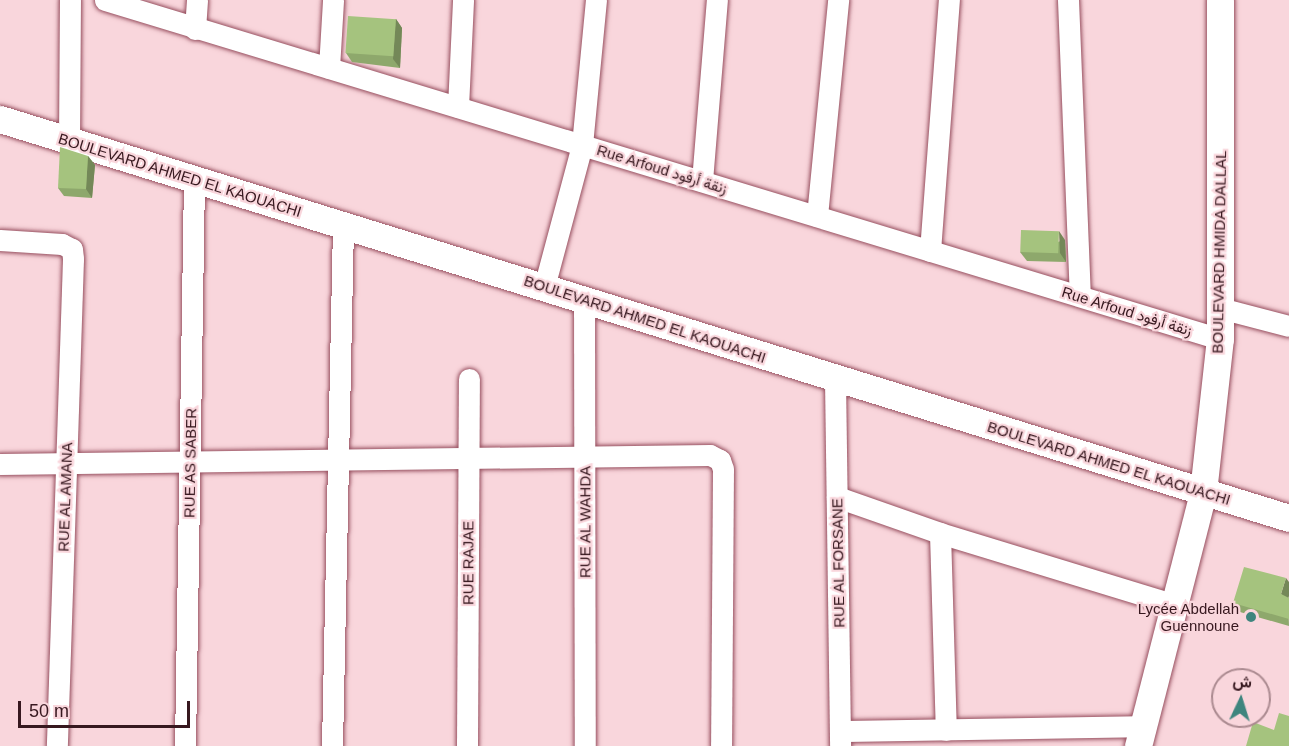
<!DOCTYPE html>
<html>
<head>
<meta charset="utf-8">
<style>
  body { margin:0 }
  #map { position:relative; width:1289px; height:746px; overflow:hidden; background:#f9d6dc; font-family:Helvetica,Vazirmatn,sans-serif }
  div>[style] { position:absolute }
  .roads { filter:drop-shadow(0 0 2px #974f5f) drop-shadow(0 0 2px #974f5f) }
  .minor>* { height:21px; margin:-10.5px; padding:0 10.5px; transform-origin:10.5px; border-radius:10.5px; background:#fff }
  .tertiary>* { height:27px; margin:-13.5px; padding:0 13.5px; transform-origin:13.5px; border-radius:13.5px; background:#fff }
  .wall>* { inset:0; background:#8ea86c }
  .shaded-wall>* { inset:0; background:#748858 }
  .building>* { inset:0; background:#a5c37e; transform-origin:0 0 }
  .dots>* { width:16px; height:16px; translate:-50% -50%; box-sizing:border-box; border:3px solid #f9d6dc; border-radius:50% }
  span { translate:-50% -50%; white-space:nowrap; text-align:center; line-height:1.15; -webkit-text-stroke:4.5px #f9d6dc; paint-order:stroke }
  .street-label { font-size:15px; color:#37181f }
  .poi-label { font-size:15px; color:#37181f }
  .right { translate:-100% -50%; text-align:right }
  .north { position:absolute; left:1211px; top:668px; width:60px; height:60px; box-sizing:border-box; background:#f9d6dc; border:2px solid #ab8a90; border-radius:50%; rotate:4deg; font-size:16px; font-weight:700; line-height:24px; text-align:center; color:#37181f }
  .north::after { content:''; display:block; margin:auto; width:21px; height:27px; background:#3e857e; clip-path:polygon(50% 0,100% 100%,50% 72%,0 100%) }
  .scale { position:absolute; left:18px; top:701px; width:172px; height:27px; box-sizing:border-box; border:3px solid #37181f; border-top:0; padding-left:8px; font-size:18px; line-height:21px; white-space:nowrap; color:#37181f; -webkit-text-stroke:4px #f9d6dc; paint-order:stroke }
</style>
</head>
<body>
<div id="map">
  <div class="roads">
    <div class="minor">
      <div style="left:105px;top:0;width:1165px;rotate:16.91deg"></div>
      <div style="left:1068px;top:0;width:296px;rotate:87.7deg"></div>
      <div style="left:195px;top:29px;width:29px;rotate:-86deg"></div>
      <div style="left:329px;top:68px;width:68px;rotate:-86.6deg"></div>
      <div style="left:458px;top:107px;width:107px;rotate:-87.3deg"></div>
      <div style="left:69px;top:141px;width:141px;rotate:-89.6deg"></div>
      <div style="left:702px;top:181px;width:182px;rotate:-85.3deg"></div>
      <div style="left:817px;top:216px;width:217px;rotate:-84.4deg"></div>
      <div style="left:0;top:240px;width:62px;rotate:3.7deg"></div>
      <div style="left:62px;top:244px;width:11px;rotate:27deg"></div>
      <div style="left:72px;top:249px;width:10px;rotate:84deg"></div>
      <div style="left:73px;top:259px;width:487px;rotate:91.9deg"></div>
      <div style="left:930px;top:251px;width:252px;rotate:-85.7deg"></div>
      <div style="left:544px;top:287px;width:147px;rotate:-75deg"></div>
      <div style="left:582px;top:145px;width:146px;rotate:-84.5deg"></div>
      <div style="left:584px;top:298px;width:448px;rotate:89.9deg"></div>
      <div style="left:1220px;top:308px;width:71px;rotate:14.6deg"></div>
      <div style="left:835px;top:379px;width:367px;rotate:89.2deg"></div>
      <div style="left:0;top:464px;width:710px;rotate:-0.73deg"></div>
      <div style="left:710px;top:455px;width:11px;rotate:27deg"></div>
      <div style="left:720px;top:460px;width:9px;rotate:72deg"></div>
      <div style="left:723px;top:469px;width:277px;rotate:90.4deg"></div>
      <div style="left:837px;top:497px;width:109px;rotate:19.3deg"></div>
      <div style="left:940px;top:533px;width:246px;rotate:17deg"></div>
      <div style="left:940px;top:533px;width:197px;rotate:88.3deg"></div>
      <div style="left:840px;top:731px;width:303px;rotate:-0.9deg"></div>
      <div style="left:185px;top:746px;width:565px;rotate:-89.09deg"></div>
      <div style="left:332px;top:746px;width:520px;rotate:-88.79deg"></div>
      <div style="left:467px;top:746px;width:367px;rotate:-89.7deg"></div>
    </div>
    <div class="tertiary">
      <div style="left:0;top:119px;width:1349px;rotate:17.2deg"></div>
      <div style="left:1138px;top:746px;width:262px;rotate:-75.6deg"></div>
      <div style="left:1203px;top:492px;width:154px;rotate:-83.7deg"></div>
      <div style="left:1220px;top:339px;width:339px;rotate:-90deg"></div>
    </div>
  </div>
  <div class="wall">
    <div style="clip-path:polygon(396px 19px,402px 28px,400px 68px,352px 62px,346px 53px)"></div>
    <div style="clip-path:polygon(88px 156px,95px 165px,92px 198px,64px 196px,58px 188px)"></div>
    <div style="clip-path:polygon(1065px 240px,1066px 262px,1027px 261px,1020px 252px)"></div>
    <div style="clip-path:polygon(1288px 598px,1289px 626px,1240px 612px,1233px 603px)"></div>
  </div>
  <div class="shaded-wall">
    <div style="clip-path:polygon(396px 19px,402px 28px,400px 68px,393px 59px)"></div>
    <div style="clip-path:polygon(88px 156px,95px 165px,92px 198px,86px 189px)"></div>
    <div style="clip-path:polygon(1059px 231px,1065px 240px,1066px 262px,1060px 253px)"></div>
    <div style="clip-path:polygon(1286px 578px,1289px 582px,1289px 596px,1287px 603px,1281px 594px)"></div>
  </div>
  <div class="building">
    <div style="left:348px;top:16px;width:48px;height:37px;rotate:4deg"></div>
    <div style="clip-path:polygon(60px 147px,88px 156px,86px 189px,58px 188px)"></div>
    <div style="left:1021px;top:230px;width:38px;height:22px;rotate:2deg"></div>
    <div style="clip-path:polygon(1244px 567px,1286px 578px,1281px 594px,1289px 598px,1289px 619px,1233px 603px)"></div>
    <div style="clip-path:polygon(1279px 713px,1289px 716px,1289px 746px,1246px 746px,1253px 722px,1274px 730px)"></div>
  </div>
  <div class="dots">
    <div style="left:1251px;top:617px;background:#3e857e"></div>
  </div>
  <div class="street-label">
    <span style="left:662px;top:169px;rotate:17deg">Rue Arfoud زنقة أرفود</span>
    <span style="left:180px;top:175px;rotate:17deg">BOULEVARD AHMED EL KAOUACHI</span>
    <span style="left:1219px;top:252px;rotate:-89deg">BOULEVARD HMIDA DALLAL</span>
    <span style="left:1127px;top:311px;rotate:17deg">Rue Arfoud زنقة أرفود</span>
    <span style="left:645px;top:319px;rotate:18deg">BOULEVARD AHMED EL KAOUACHI</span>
    <span style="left:190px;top:463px;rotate:-89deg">RUE AS SABER</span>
    <span style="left:1109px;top:463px;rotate:17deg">BOULEVARD AHMED EL KAOUACHI</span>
    <span style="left:65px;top:497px;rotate:-88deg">RUE AL AMANA</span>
    <span style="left:585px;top:522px;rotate:-90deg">RUE AL WAHDA</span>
    <span style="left:468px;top:563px;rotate:-90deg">RUE RAJAE</span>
    <span style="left:838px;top:563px;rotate:-91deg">RUE AL FORSANE</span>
  </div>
  <div class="poi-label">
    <span class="right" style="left:1239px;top:617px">Lycée Abdellah<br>Guennoune</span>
  </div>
  <div class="north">ش</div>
  <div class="scale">50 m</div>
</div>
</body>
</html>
